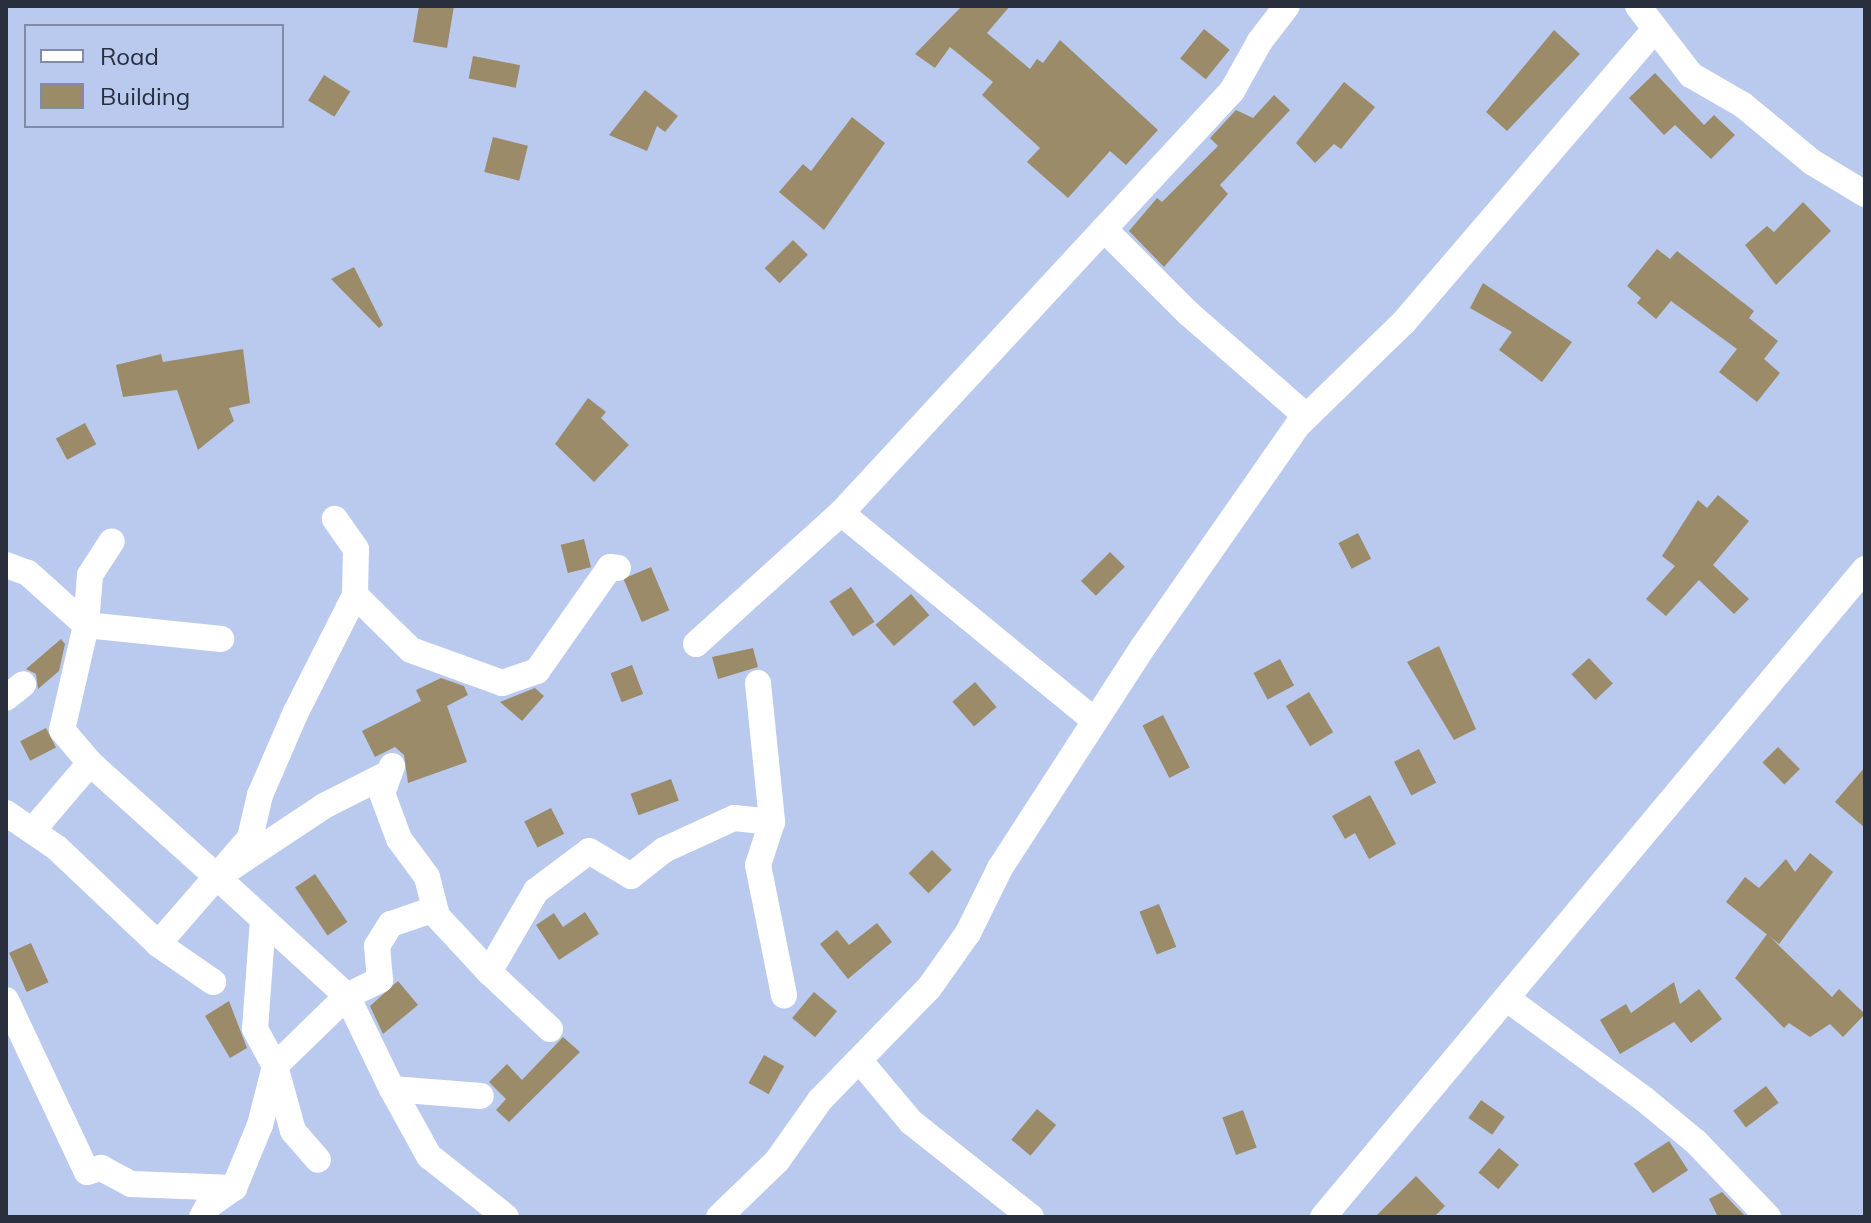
<!DOCTYPE html>
<html>
<head>
<meta charset="utf-8">
<style>
  body { margin:0 }
  #map { position:relative; width:1871px; height:1223px; overflow:hidden; background:#bacaee; font-family:Mulish,sans-serif }
  div>[style] { position:absolute }
  .building>* { inset:0; background:#9b8b68; transform-origin:0 0 }
  .street>* { height:26px; margin:-13px; padding:0 13px; transform-origin:13px; border-radius:13px; background:#fff }
  span { translate:-50% -50%; white-space:nowrap; text-align:center; line-height:1.15; -webkit-text-stroke:6px #bacaee; paint-order:stroke }
  .frame { position:absolute; inset:0; border:8px solid #292f3d; pointer-events:none }
  .legend { position:absolute; left:24px; top:24px; width:260px; height:104px; box-sizing:border-box; background:#bacaee; border:2px solid #808ca7; margin:0; padding:10px 14px; list-style:none; font-size:24px; color:#292f3d }
  .legend li { display:flex; align-items:center; gap:16px; height:40px }
  .legend b { width:40px; border:2px solid #808ca7 }
</style>
</head>
<body>
<div id="map">
  <div class="building">
    <div style="clip-path:polygon(419px 6px,454px 6px,447px 48px,413px 42px)"></div>
    <div style="clip-path:polygon(962px 6px,1010px 6px,987px 33px,1030px 69px,1037px 59px,1043px 63px,1060px 40px,1158px 130px,1126px 165px,1110px 151px,1068px 198px,1027px 162px,1040px 148px,982px 95px,993px 82px,950px 47px,935px 68px,915px 54px)"></div>
    <div style="left:1204px;top:29px;width:33px;height:38px;rotate:39deg"></div>
    <div style="clip-path:polygon(1554px 30px,1580px 54px,1507px 131px,1486px 112px)"></div>
    <div style="left:473px;top:56px;width:48px;height:23px;rotate:11deg"></div>
    <div style="clip-path:polygon(1655px 73px,1704px 125px,1714px 115px,1735px 135px,1711px 159px,1675px 125px,1664px 135px,1629px 98px)"></div>
    <div style="left:324px;top:75px;width:31px;height:30px;rotate:32deg"></div>
    <div style="clip-path:polygon(1344px 82px,1375px 107px,1341px 149px,1334px 144px,1315px 163px,1296px 143px)"></div>
    <div style="clip-path:polygon(645px 90px,678px 116px,665px 132px,657px 126px,647px 151px,609px 135px)"></div>
    <div style="clip-path:polygon(1274px 95px,1290px 110px,1220px 185px,1228px 194px,1164px 267px,1129px 231px,1157px 198px,1162px 202px,1218px 146px,1210px 138px,1236px 110px,1253px 118px)"></div>
    <div style="clip-path:polygon(852px 117px,885px 143px,824px 230px,779px 192px,803px 164px,811px 171px)"></div>
    <div style="left:493px;top:137px;width:36px;height:36px;rotate:14deg"></div>
    <div style="clip-path:polygon(1803px 202px,1831px 231px,1776px 285px,1745px 245px,1767px 226px,1774px 232px)"></div>
    <div style="left:793px;top:240px;width:21px;height:40px;rotate:45deg"></div>
    <div style="clip-path:polygon(1657px 249px,1670px 259px,1677px 251px,1754px 311px,1749px 318px,1778px 341px,1764px 359px,1780px 373px,1757px 402px,1719px 372px,1737px 349px,1671px 301px,1656px 319px,1637px 303px,1641px 298px,1627px 286px)"></div>
    <div style="clip-path:polygon(354px 267px,383px 325px,379px 328px,331px 279px)"></div>
    <div style="clip-path:polygon(1483px 283px,1572px 342px,1542px 382px,1499px 350px,1512px 332px,1470px 308px)"></div>
    <div style="clip-path:polygon(243px 349px,250px 403px,229px 408px,234px 421px,198px 450px,177px 390px,123px 397px,116px 365px,161px 354px,163px 362px)"></div>
    <div style="clip-path:polygon(588px 398px,606px 412px,601px 418px,629px 445px,594px 482px,555px 444px)"></div>
    <div style="left:85px;top:423px;width:24px;height:33px;rotate:62deg"></div>
    <div style="clip-path:polygon(1718px 495px,1749px 521px,1713px 565px,1749px 599px,1734px 614px,1699px 580px,1666px 616px,1646px 599px,1675px 566px,1662px 556px,1698px 500px,1707px 508px)"></div>
    <div style="left:1358px;top:533px;width:29px;height:22px;rotate:63deg"></div>
    <div style="left:584px;top:539px;width:29px;height:24px;rotate:76deg"></div>
    <div style="left:1110px;top:552px;width:21px;height:41px;rotate:45deg"></div>
    <div style="left:651px;top:567px;width:47px;height:30px;rotate:67deg"></div>
    <div style="left:851px;top:587px;width:42px;height:26px;rotate:56deg"></div>
    <div style="left:911px;top:594px;width:28px;height:47px;rotate:49deg"></div>
    <div style="clip-path:polygon(61px 639px,65px 644px,59px 671px,38px 689px,36px 674px,26px 669px)"></div>
    <div style="clip-path:polygon(1439px 646px,1476px 729px,1454px 740px,1407px 662px)"></div>
    <div style="clip-path:polygon(753px 648px,758px 667px,718px 679px,712px 657px)"></div>
    <div style="left:1589px;top:658px;width:35px;height:24px;rotate:47deg"></div>
    <div style="left:1280px;top:659px;width:30px;height:30px;rotate:62deg"></div>
    <div style="left:632px;top:665px;width:31px;height:23px;rotate:69deg"></div>
    <div style="clip-path:polygon(441px 678px,464px 686px,468px 695px,447px 706px,467px 762px,408px 783px,404px 755px,395px 747px,375px 757px,362px 731px,421px 701px,416px 690px)"></div>
    <div style="left:975px;top:682px;width:33px;height:30px;rotate:49deg"></div>
    <div style="clip-path:polygon(535px 688px,544px 696px,522px 721px,500px 702px)"></div>
    <div style="left:1309px;top:692px;width:47px;height:27px;rotate:59deg"></div>
    <div style="left:1163px;top:715px;width:59px;height:23px;rotate:63deg"></div>
    <div style="left:46px;top:728px;width:22px;height:29px;rotate:63deg"></div>
    <div style="left:1778px;top:747px;width:31px;height:22px;rotate:45deg"></div>
    <div style="left:1419px;top:749px;width:38px;height:28px;rotate:63deg"></div>
    <div style="clip-path:polygon(1865px 767px,1865px 828px,1835px 802px)"></div>
    <div style="left:671px;top:779px;width:23px;height:43px;rotate:70deg"></div>
    <div style="clip-path:polygon(1370px 795px,1396px 844px,1369px 859px,1355px 833px,1345px 839px,1332px 816px)"></div>
    <div style="left:551px;top:808px;width:29px;height:30px;rotate:63deg"></div>
    <div style="left:932px;top:850px;width:28px;height:33px;rotate:45deg"></div>
    <div style="clip-path:polygon(1810px 853px,1833px 872px,1779px 944px,1726px 902px,1745px 877px,1759px 888px,1786px 859px,1795px 872px)"></div>
    <div style="left:315px;top:874px;width:58px;height:24px;rotate:56deg"></div>
    <div style="left:1159px;top:904px;width:46px;height:21px;rotate:68deg"></div>
    <div style="clip-path:polygon(585px 912px,599px 934px,559px 960px,536px 925px,554px 913px,563px 927px)"></div>
    <div style="clip-path:polygon(877px 923px,892px 942px,848px 979px,820px 944px,837px 930px,849px 945px)"></div>
    <div style="clip-path:polygon(1767px 934px,1832px 997px,1839px 989px,1865px 1014px,1843px 1037px,1830px 1024px,1810px 1037px,1789px 1023px,1784px 1028px,1735px 978px)"></div>
    <div style="left:31px;top:943px;width:43px;height:24px;rotate:66deg"></div>
    <div style="clip-path:polygon(398px 981px,418px 1005px,383px 1034px,370px 1006px)"></div>
    <div style="clip-path:polygon(1674px 982px,1680px 1004px,1699px 989px,1722px 1019px,1691px 1043px,1674px 1022px,1620px 1054px,1600px 1020px,1626px 1004px,1631px 1013px)"></div>
    <div style="left:814px;top:992px;width:30px;height:34px;rotate:40deg"></div>
    <div style="clip-path:polygon(229px 1001px,247px 1048px,230px 1058px,205px 1016px)"></div>
    <div style="clip-path:polygon(563px 1037px,580px 1052px,509px 1122px,496px 1110px,506px 1099px,489px 1082px,507px 1064px,522px 1080px)"></div>
    <div style="left:764px;top:1055px;width:23px;height:32px;rotate:29deg"></div>
    <div style="left:1766px;top:1086px;width:21px;height:41px;rotate:53deg"></div>
    <div style="left:1481px;top:1100px;width:29px;height:22px;rotate:35deg"></div>
    <div style="left:1037px;top:1109px;width:25px;height:40px;rotate:40deg"></div>
    <div style="left:1243px;top:1110px;width:40px;height:22px;rotate:70deg"></div>
    <div style="left:1669px;top:1141px;width:35px;height:42px;rotate:57deg"></div>
    <div style="left:1499px;top:1148px;width:26px;height:32px;rotate:40deg"></div>
    <div style="clip-path:polygon(1416px 1176px,1445px 1206px,1434px 1217px,1375px 1217px)"></div>
    <div style="clip-path:polygon(1722px 1192px,1746px 1217px,1718px 1217px,1709px 1199px)"></div>
  </div>
  <div class="street">
    <div style="left:1638px;top:6px;width:87px;rotate:52.5deg"></div>
    <div style="left:1691px;top:75px;width:60px;rotate:30deg"></div>
    <div style="left:1743px;top:105px;width:89px;rotate:39.6deg"></div>
    <div style="left:1812px;top:162px;width:62px;rotate:31.1deg"></div>
    <div style="left:1104px;top:229px;width:119px;rotate:45deg"></div>
    <div style="left:1188px;top:313px;width:157px;rotate:41.1deg"></div>
    <div style="left:841px;top:513px;width:328px;rotate:39.3deg"></div>
    <div style="left:6px;top:565px;width:23px;rotate:20deg"></div>
    <div style="left:28px;top:573px;width:78px;rotate:41.9deg"></div>
    <div style="left:86px;top:625px;width:136px;rotate:5.9deg"></div>
    <div style="left:355px;top:595px;width:78px;rotate:44.5deg"></div>
    <div style="left:411px;top:650px;width:97px;rotate:19.9deg"></div>
    <div style="left:502px;top:683px;width:37px;rotate:-19deg"></div>
    <div style="left:537px;top:671px;width:127px;rotate:-54.9deg"></div>
    <div style="left:610px;top:567px;width:8px;rotate:7deg"></div>
    <div style="left:696px;top:644px;width:195px;rotate:-42.1deg"></div>
    <div style="left:841px;top:513px;width:387px;rotate:-47.2deg"></div>
    <div style="left:1104px;top:229px;width:188px;rotate:-47.2deg"></div>
    <div style="left:1232px;top:91px;width:57px;rotate:-60.8deg"></div>
    <div style="left:1260px;top:41px;width:44px;rotate:-52.4deg"></div>
    <div style="left:758px;top:683px;width:140px;rotate:84.2deg"></div>
    <div style="left:772px;top:822px;width:45px;rotate:108deg"></div>
    <div style="left:758px;top:865px;width:133px;rotate:78.7deg"></div>
    <div style="left:6px;top:698px;width:22px;rotate:-39deg"></div>
    <div style="left:90px;top:763px;width:43px;rotate:-130.3deg"></div>
    <div style="left:62px;top:730px;width:108px;rotate:-77.1deg"></div>
    <div style="left:86px;top:625px;width:50px;rotate:-85.4deg"></div>
    <div style="left:90px;top:575px;width:40px;rotate:-57.1deg"></div>
    <div style="left:392px;top:766px;width:29px;rotate:110deg"></div>
    <div style="left:382px;top:793px;width:49px;rotate:69.7deg"></div>
    <div style="left:399px;top:839px;width:47px;rotate:53.6deg"></div>
    <div style="left:427px;top:877px;width:40px;rotate:75.6deg"></div>
    <div style="left:437px;top:916px;width:76px;rotate:47.1deg"></div>
    <div style="left:389px;top:773px;width:73px;rotate:153.1deg"></div>
    <div style="left:324px;top:806px;width:128px;rotate:146.4deg"></div>
    <div style="left:217px;top:877px;width:176px;rotate:42.5deg"></div>
    <div style="left:347px;top:996px;width:103px;rotate:64.2deg"></div>
    <div style="left:392px;top:1089px;width:89px;rotate:4.5deg"></div>
    <div style="left:6px;top:813px;width:62px;rotate:34.5deg"></div>
    <div style="left:57px;top:848px;width:139px;rotate:43.5deg"></div>
    <div style="left:158px;top:944px;width:67px;rotate:34.6deg"></div>
    <div style="left:33px;top:830px;width:88px;rotate:-49.6deg"></div>
    <div style="left:90px;top:763px;width:171px;rotate:41.9deg"></div>
    <div style="left:263px;top:920px;width:109px;rotate:94.2deg"></div>
    <div style="left:255px;top:1029px;width:42px;rotate:61.6deg"></div>
    <div style="left:275px;top:1066px;width:67px;rotate:74.5deg"></div>
    <div style="left:293px;top:1131px;width:38px;rotate:49deg"></div>
    <div style="left:158px;top:944px;width:140px;rotate:-49deg"></div>
    <div style="left:250px;top:838px;width:44px;rotate:-76.9deg"></div>
    <div style="left:260px;top:795px;width:90px;rotate:-66.6deg"></div>
    <div style="left:296px;top:712px;width:131px;rotate:-63.2deg"></div>
    <div style="left:355px;top:595px;width:46px;rotate:-88.8deg"></div>
    <div style="left:356px;top:549px;width:37px;rotate:-125deg"></div>
    <div style="left:1506px;top:998px;width:171px;rotate:36.2deg"></div>
    <div style="left:1644px;top:1099px;width:67px;rotate:39.6deg"></div>
    <div style="left:1696px;top:1142px;width:104px;rotate:46.2deg"></div>
    <div style="left:6px;top:1000px;width:190px;rotate:64.8deg"></div>
    <div style="left:87px;top:1172px;width:15px;rotate:-16deg"></div>
    <div style="left:101px;top:1168px;width:34px;rotate:28deg"></div>
    <div style="left:131px;top:1184px;width:103px;rotate:2.2deg"></div>
    <div style="left:234px;top:1188px;width:68px;rotate:-67.6deg"></div>
    <div style="left:260px;top:1125px;width:61px;rotate:-75.7deg"></div>
    <div style="left:275px;top:1066px;width:100px;rotate:-44.2deg"></div>
    <div style="left:347px;top:996px;width:37px;rotate:-26deg"></div>
    <div style="left:380px;top:980px;width:34px;rotate:-95deg"></div>
    <div style="left:377px;top:946px;width:26px;rotate:-58deg"></div>
    <div style="left:391px;top:924px;width:46px;rotate:-18.8deg"></div>
    <div style="left:550px;top:1029px;width:83px;rotate:-136.9deg"></div>
    <div style="left:489px;top:972px;width:94px;rotate:-59.9deg"></div>
    <div style="left:536px;top:891px;width:66px;rotate:-37deg"></div>
    <div style="left:589px;top:851px;width:49px;rotate:30.8deg"></div>
    <div style="left:631px;top:876px;width:42px;rotate:-38.2deg"></div>
    <div style="left:664px;top:850px;width:77px;rotate:-24.6deg"></div>
    <div style="left:734px;top:818px;width:38px;rotate:6deg"></div>
    <div style="left:860px;top:1061px;width:80px;rotate:50.1deg"></div>
    <div style="left:911px;top:1122px;width:153px;rotate:38.4deg"></div>
    <div style="left:392px;top:1089px;width:77px;rotate:61.1deg"></div>
    <div style="left:429px;top:1156px;width:98px;rotate:38.4deg"></div>
    <div style="left:202px;top:1217px;width:13px;rotate:-61deg"></div>
    <div style="left:208px;top:1206px;width:32px;rotate:-35deg"></div>
    <div style="left:719px;top:1217px;width:81px;rotate:-44deg"></div>
    <div style="left:777px;top:1161px;width:75px;rotate:-54.8deg"></div>
    <div style="left:820px;top:1100px;width:156px;rotate:-45.8deg"></div>
    <div style="left:929px;top:988px;width:67px;rotate:-54.7deg"></div>
    <div style="left:968px;top:933px;width:72px;rotate:-63.8deg"></div>
    <div style="left:1000px;top:868px;width:263px;rotate:-57.1deg"></div>
    <div style="left:1143px;top:647px;width:271px;rotate:-55.1deg"></div>
    <div style="left:1298px;top:425px;width:148px;rotate:-44.2deg"></div>
    <div style="left:1404px;top:322px;width:384px;rotate:-49.4deg"></div>
    <div style="left:1323px;top:1217px;width:845px;rotate:-50.09deg"></div>
  </div>
  <div class="frame"></div>
  <ul class="legend">
  <li><b style="height:10px;background:#fff"></b>Road</li>
  <li><b style="height:22px;background:#9b8b68"></b>Building</li>
  </ul>
</div>
</body>
</html>
